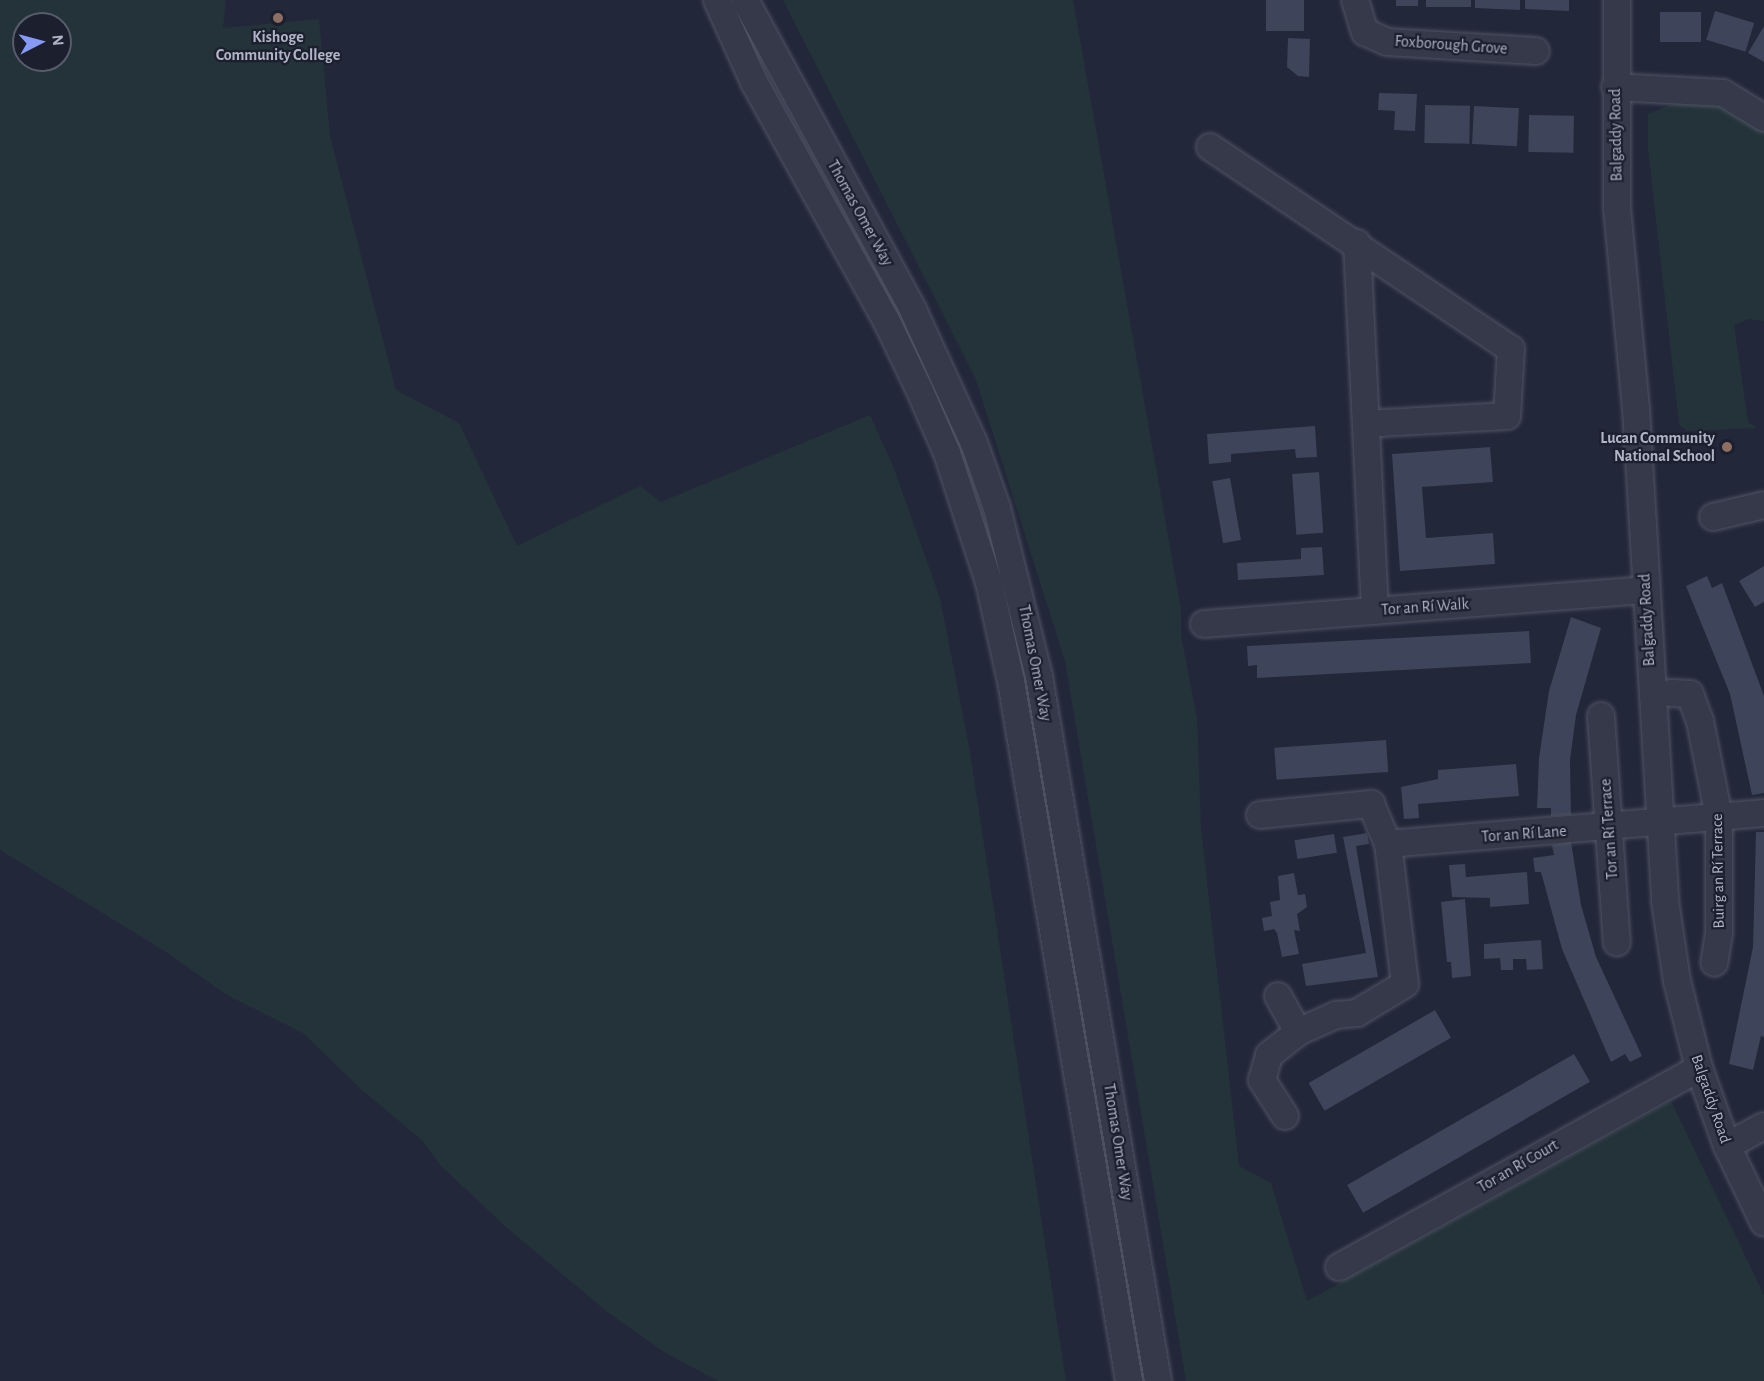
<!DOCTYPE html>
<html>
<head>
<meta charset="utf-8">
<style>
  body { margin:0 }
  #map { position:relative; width:1764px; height:1381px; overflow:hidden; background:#222739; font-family:"Alegreya Sans",sans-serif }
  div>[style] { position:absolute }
  .green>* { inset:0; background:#24333a }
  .building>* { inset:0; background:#3e4459; transform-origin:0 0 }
  .roads { filter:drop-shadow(0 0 2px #505464) drop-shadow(0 0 2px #505464) }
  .minor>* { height:26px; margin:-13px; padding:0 13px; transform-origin:13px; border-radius:13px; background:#353949 }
  .dots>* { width:16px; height:16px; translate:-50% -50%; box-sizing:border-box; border:3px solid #1b1f2e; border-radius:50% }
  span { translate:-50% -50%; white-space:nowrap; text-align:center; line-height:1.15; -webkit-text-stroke:4.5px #1b1f2e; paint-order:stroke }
  .poi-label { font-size:16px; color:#b0b4c6; font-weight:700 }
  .right { translate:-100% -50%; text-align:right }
  .street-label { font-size:16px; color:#b0b4c6 }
  .north { position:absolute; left:12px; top:12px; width:60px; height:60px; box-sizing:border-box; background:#1b1f2e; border:2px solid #575b6b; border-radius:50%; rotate:84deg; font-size:16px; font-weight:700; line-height:24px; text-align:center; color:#b0b4c6 }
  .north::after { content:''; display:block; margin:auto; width:21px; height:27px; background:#8699f5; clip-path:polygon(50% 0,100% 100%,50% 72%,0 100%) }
</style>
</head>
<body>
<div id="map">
  <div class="green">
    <div style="clip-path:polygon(evenodd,0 0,226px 0,223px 28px,319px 19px,330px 136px,396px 390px,459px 423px,517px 546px,640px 486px,661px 502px,870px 415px,893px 466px,940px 598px,969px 746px,1066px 1381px,718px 1381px,664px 1352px,606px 1311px,506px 1227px,441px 1166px,423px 1141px,363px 1091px,303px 1033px,227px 995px,166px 952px,0 850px,0 0,24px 24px,60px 24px,60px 60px,24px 60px,24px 24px)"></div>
    <div style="clip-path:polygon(783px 0,1073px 0,1181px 609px,1181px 635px,1197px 718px,1201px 828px,1239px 1166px,1271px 1183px,1307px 1301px,1671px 1101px,1764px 1295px,1764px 1381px,1186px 1381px,1065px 661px,975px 377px)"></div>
    <div style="clip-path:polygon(1680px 101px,1720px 102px,1764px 129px,1764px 321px,1749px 319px,1734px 325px,1748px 422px,1757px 428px,1687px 431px,1679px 425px,1648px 148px,1648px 114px)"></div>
  </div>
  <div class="building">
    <div style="left:1266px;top:0;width:38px;height:31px"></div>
    <div style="left:1396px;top:0;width:22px;height:6px"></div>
    <div style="left:1426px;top:0;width:45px;height:7px"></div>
    <div style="clip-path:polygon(1475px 0,1520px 0,1520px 10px,1475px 8px)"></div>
    <div style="clip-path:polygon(1525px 0,1569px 0,1569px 11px,1525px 9px)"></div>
    <div style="left:1715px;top:11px;width:41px;height:30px;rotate:17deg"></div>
    <div style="left:1660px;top:12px;width:41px;height:30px"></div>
    <div style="clip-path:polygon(1764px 26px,1764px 62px,1748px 53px)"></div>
    <div style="clip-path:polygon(1288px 38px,1310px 39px,1309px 77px,1298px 76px,1287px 67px)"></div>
    <div style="clip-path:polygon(1379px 93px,1417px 94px,1415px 131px,1394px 130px,1395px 111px,1378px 110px)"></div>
    <div style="left:1425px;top:105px;width:45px;height:38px;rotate:1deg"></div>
    <div style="left:1474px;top:106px;width:45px;height:38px;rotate:3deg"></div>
    <div style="left:1529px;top:115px;width:45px;height:37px;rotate:1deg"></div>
    <div style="clip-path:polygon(1315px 426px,1317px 457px,1296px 458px,1295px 449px,1231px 454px,1231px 462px,1209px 464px,1207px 434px)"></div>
    <div style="clip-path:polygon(1490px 447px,1493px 482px,1422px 487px,1426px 538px,1493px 533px,1495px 564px,1400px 571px,1392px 454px)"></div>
    <div style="left:1319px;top:472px;width:61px;height:27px;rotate:86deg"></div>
    <div style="left:1230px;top:478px;width:63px;height:18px;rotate:80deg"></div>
    <div style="clip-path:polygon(1322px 547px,1324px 575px,1238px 580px,1237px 563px,1301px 559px,1301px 548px)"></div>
    <div style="clip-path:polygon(1764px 566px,1764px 602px,1755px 607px,1739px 581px)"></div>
    <div style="clip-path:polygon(1707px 576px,1712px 588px,1722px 583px,1764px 696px,1764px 793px,1752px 795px,1730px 694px,1686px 586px)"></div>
    <div style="clip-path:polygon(1571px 617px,1601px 628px,1576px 715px,1570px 760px,1571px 815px,1551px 816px,1551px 808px,1537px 808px,1539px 758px,1549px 691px)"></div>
    <div style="clip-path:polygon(1529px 631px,1531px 663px,1257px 678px,1257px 665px,1248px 666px,1247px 646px)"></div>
    <div style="left:1386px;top:740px;width:32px;height:112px;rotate:86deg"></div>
    <div style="clip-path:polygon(1516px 764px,1519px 796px,1418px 804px,1419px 818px,1404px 819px,1401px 787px,1438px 779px,1438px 770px)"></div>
    <div style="clip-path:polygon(1756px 832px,1764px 832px,1764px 1037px,1761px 1036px,1753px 1070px,1729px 1064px,1753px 947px)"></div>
    <div style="clip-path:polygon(1367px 833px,1369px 844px,1356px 846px,1378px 977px,1306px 986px,1302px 964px,1366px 953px,1343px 837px)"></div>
    <div style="left:1334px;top:834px;width:19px;height:40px;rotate:81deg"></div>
    <div style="clip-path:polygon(1571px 842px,1581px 905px,1596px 957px,1642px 1056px,1630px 1062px,1625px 1054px,1611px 1062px,1606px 1051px,1562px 949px,1541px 872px,1535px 872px,1533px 858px,1554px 855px,1552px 845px)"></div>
    <div style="clip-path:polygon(1465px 864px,1466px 877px,1527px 872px,1529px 904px,1490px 907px,1490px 898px,1452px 897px,1449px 865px)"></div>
    <div style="clip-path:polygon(1294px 873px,1298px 895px,1305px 894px,1307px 907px,1297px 914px,1300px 931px,1294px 930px,1299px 954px,1282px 957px,1277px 933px,1274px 929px,1264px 931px,1262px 918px,1272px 916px,1270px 902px,1280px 900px,1278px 876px)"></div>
    <div style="clip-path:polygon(1465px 899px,1471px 976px,1452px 978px,1451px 962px,1447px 962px,1441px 902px)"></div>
    <div style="clip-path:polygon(1541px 940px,1543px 969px,1527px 970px,1526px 959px,1513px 959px,1513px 970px,1501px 970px,1500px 958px,1484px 959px,1484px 944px)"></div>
    <div style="left:1435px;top:1010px;width:32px;height:146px;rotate:60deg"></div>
    <div style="left:1574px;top:1054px;width:32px;height:262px;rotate:60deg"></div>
  </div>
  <div class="roads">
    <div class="minor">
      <div style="left:717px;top:0;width:90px;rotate:65.7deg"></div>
      <div style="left:754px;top:82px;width:274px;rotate:61deg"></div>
      <div style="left:887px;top:322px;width:76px;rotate:64.4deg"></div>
      <div style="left:920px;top:391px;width:68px;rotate:66.5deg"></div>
      <div style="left:947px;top:453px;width:136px;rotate:72deg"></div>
      <div style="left:989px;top:582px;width:101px;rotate:77.5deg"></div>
      <div style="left:1011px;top:681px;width:710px;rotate:80.43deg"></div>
      <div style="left:745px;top:0;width:353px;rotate:61.5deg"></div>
      <div style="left:913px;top:310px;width:146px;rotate:65.4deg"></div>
      <div style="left:974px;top:443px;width:69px;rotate:70.5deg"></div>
      <div style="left:997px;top:508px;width:173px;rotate:76deg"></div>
      <div style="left:1039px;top:676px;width:715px;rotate:80.42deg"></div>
      <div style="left:1355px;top:0;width:34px;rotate:73deg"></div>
      <div style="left:1365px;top:32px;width:24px;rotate:24deg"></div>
      <div style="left:1387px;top:42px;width:149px;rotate:3.5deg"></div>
      <div style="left:1617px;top:0;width:208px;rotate:90deg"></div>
      <div style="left:1617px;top:208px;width:201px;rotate:84.6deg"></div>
      <div style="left:1636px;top:408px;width:494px;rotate:86.6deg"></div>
      <div style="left:1665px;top:901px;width:81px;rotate:81.5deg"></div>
      <div style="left:1677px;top:981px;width:90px;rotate:75.8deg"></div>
      <div style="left:1699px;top:1068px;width:83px;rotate:70.3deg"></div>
      <div style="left:1727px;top:1146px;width:85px;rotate:64.3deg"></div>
      <div style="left:1615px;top:87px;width:108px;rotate:3.2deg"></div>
      <div style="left:1723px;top:93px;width:48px;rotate:31.4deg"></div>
      <div style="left:1210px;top:147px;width:362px;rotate:33.9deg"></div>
      <div style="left:1511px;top:349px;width:67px;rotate:93.4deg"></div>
      <div style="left:1507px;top:416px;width:141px;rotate:176.8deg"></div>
      <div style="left:1357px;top:243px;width:368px;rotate:87.2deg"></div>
      <div style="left:1713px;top:517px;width:52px;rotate:-13.2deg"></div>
      <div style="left:1204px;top:624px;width:442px;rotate:-4.4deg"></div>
      <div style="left:1671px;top:693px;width:19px;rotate:3deg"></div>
      <div style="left:1690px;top:694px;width:29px;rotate:70deg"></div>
      <div style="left:1700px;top:721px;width:98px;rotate:78.8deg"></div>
      <div style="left:1719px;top:817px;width:116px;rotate:90deg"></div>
      <div style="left:1719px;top:933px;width:30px;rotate:99deg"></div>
      <div style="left:1601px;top:716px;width:227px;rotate:86deg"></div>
      <div style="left:1260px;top:815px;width:112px;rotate:-5.7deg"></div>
      <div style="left:1371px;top:804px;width:43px;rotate:67deg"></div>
      <div style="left:1278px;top:996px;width:41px;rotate:60.9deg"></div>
      <div style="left:1285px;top:1116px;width:43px;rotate:-122.6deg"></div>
      <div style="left:1262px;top:1080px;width:26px;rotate:-74deg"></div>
      <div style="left:1269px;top:1055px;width:37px;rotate:-38deg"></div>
      <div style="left:1298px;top:1032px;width:42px;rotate:-24.1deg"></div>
      <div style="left:1336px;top:1015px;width:21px;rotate:-5deg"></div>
      <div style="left:1357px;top:1013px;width:56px;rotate:-31.1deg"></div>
      <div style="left:1405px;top:984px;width:141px;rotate:-96.9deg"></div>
      <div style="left:1388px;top:844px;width:377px;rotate:-4.7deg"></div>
      <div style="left:1727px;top:1146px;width:42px;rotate:-28.4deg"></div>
      <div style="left:1339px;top:1267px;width:411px;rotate:-28.9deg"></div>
    </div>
  </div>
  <div class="dots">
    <div style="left:278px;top:18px;background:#8d6e63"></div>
    <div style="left:1727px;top:447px;background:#8d6e63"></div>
  </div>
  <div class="poi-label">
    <span style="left:278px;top:46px">Kishoge<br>Community College</span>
    <span class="right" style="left:1715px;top:447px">Lucan Community<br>National School</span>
  </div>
  <div class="street-label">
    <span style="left:1451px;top:45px;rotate:4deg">Foxborough Grove</span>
    <span style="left:1616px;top:135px;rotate:-91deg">Balgaddy Road</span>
    <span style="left:860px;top:213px;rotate:61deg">Thomas Omer Way</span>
    <span style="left:1425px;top:607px;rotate:-4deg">Tor an Rí Walk</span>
    <span style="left:1647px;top:620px;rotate:-93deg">Balgaddy Road</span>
    <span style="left:1035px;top:663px;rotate:79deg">Thomas Omer Way</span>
    <span style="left:1609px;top:829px;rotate:-94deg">Tor an Rí Terrace</span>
    <span style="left:1524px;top:834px;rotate:-4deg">Tor an Rí Lane</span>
    <span style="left:1718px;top:871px;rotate:-91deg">Buirg an Rí Terrace</span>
    <span style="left:1711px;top:1099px;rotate:71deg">Balgaddy Road</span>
    <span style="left:1118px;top:1142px;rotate:81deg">Thomas Omer Way</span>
    <span style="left:1518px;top:1166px;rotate:-30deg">Tor an Rí Court</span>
  </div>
  <div class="north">N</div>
</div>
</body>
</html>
